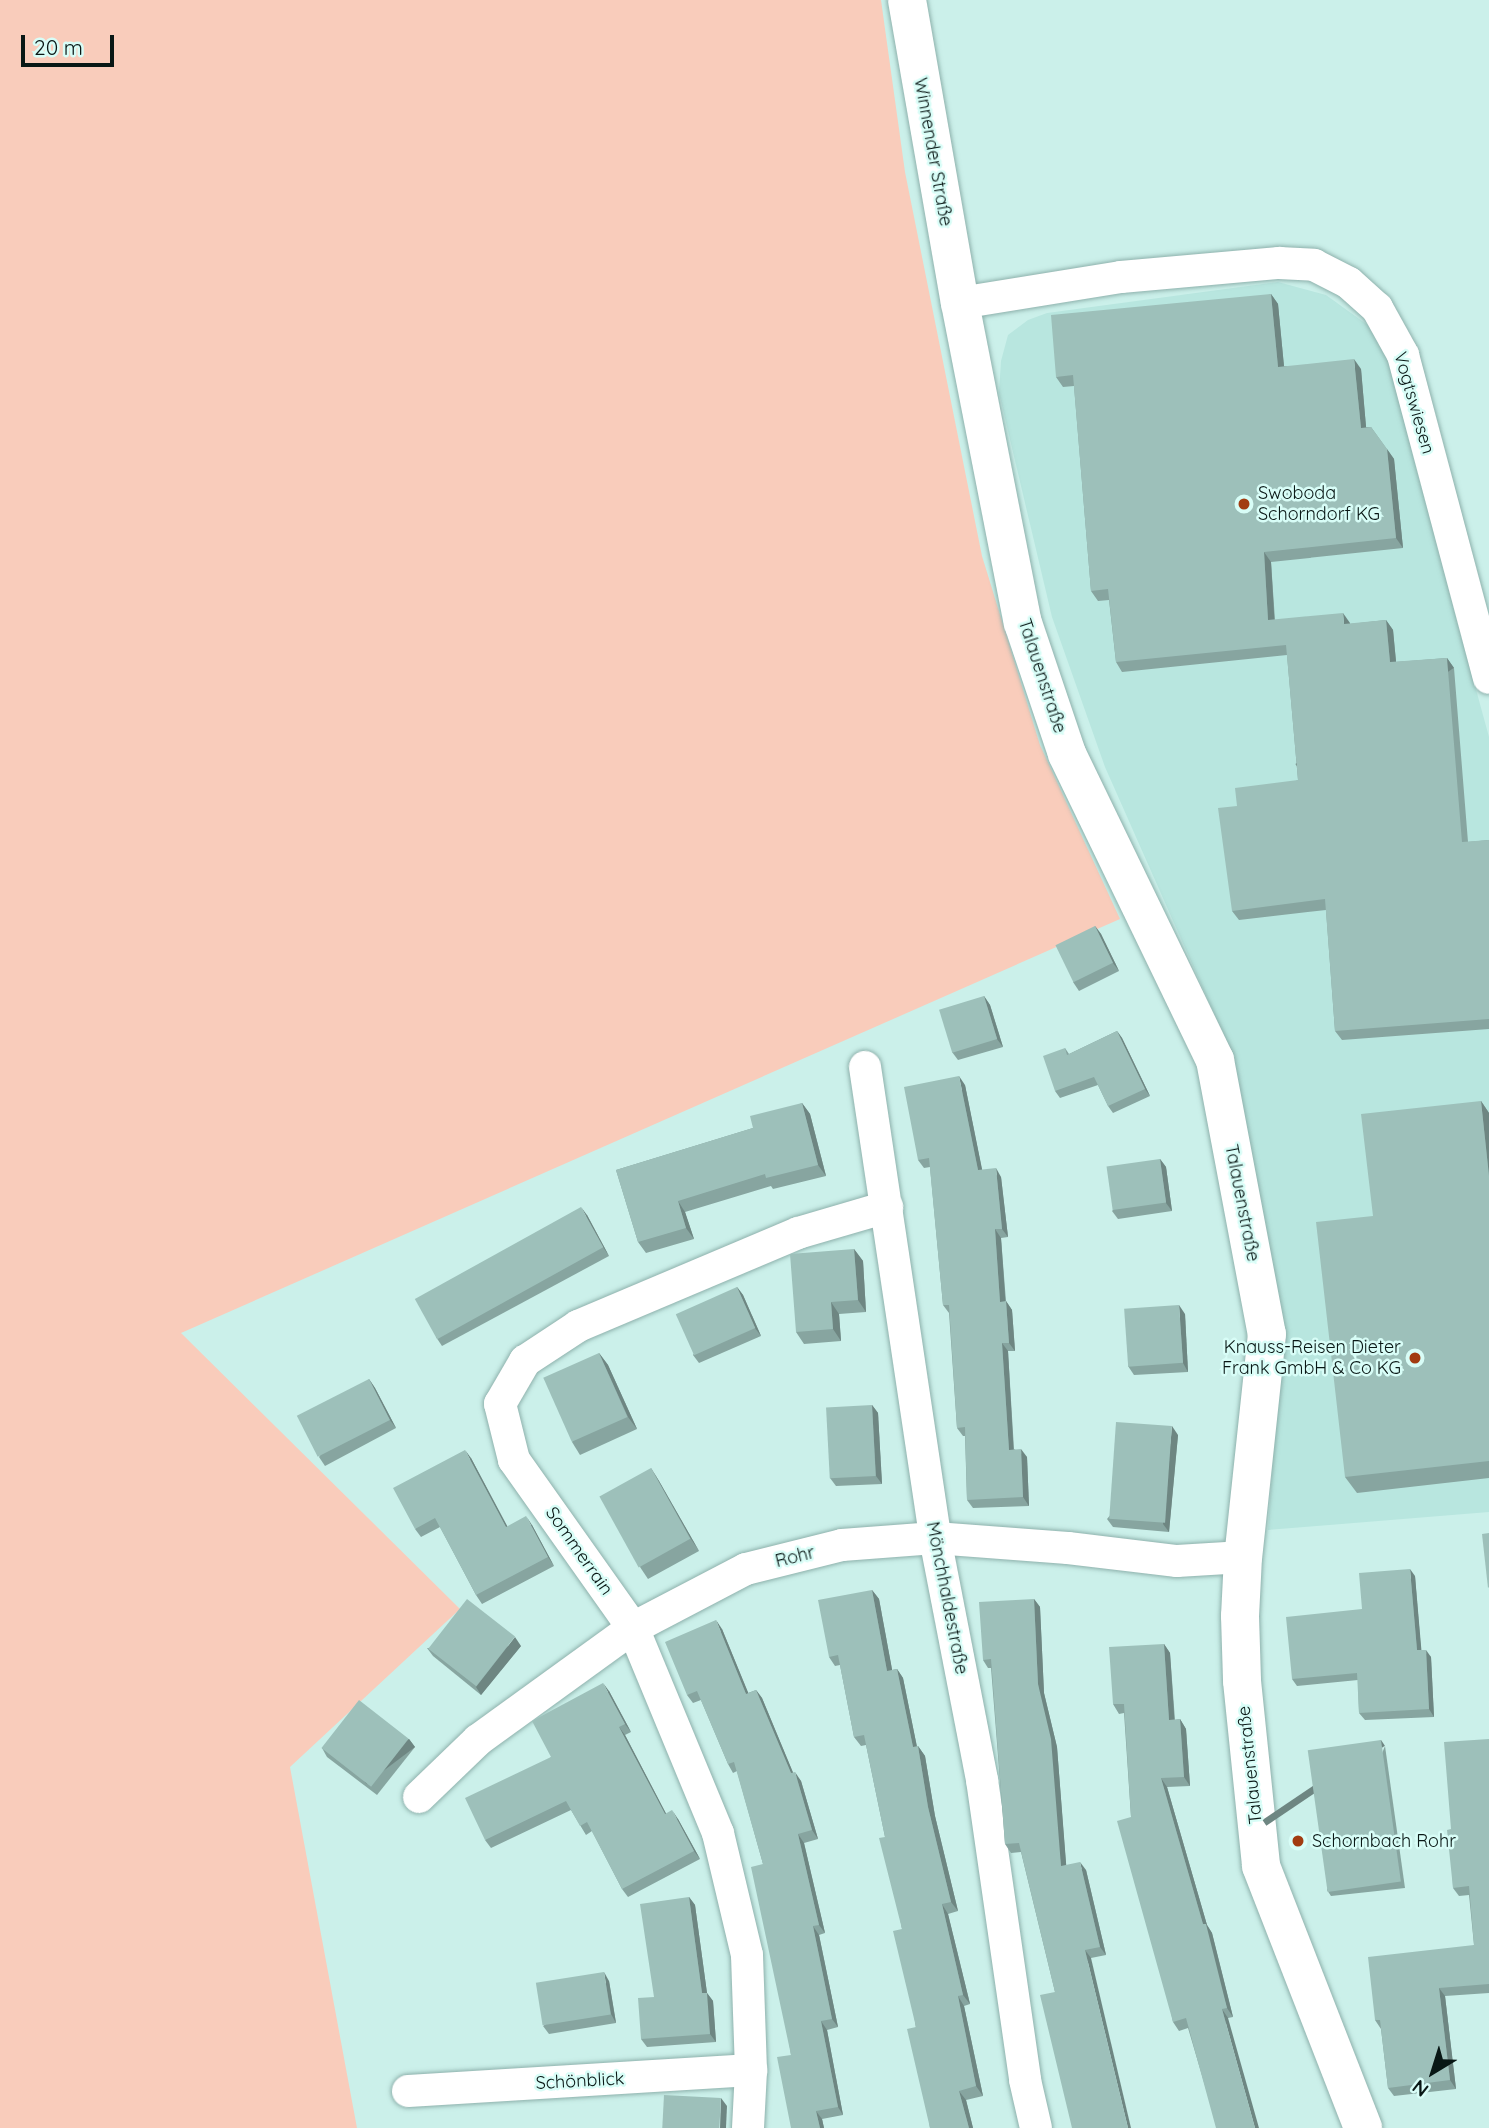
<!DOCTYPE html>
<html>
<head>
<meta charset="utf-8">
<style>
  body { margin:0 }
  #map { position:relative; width:1489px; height:2128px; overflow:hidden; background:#cbf0ea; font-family:Quicksand,sans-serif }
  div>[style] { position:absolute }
  .built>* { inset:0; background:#b8e6df }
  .green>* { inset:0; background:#f9ccbb }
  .roads { filter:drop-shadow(0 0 2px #8eb1ac) drop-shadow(0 0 2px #8eb1ac) }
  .street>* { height:32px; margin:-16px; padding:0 16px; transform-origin:16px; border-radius:16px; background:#fff }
  .secondary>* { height:38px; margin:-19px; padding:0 19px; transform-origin:19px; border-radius:19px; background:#fff }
  .wall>* { inset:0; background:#87a5a0 }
  .shaded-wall>* { inset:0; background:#6e8682; transform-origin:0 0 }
  .building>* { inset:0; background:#9dc0ba; transform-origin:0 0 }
  .dots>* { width:19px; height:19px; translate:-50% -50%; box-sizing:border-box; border:4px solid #d8fdf7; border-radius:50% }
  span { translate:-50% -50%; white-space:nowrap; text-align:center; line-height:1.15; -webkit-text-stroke:5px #d8fdf7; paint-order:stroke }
  .street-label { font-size:18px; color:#091715 }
  .poi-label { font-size:18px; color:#091715 }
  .left { translate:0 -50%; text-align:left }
  .right { translate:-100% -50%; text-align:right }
  .north { position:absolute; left:1398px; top:2037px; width:70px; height:70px; -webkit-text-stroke:5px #d8fdf7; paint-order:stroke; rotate:218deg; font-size:19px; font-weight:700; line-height:28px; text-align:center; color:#091715 }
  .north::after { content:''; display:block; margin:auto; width:24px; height:32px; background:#091715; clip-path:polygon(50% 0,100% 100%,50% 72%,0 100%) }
  .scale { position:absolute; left:21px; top:35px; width:93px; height:32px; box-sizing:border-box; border:4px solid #091715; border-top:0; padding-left:9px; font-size:21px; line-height:24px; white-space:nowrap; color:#091715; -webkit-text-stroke:5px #d8fdf7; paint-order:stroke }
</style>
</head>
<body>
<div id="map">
  <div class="built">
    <div style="clip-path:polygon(1278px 282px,1326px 295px,1369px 326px,1392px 365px,1437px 547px,1489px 737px,1489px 1512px,1268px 1530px,1282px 1325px,1232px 1054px,1105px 767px,1052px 617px,999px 393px,1001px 361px,1008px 335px,1028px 320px,1047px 313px)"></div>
  </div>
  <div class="green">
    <div style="clip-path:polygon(0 0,881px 0,905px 172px,982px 556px,1040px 745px,1120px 919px,181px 1333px,460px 1609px,290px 1767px,357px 2128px,0 2128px)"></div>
  </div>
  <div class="roads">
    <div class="street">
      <div style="left:960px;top:303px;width:163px;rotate:-9.2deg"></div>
      <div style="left:1121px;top:277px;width:159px;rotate:-5.1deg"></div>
      <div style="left:1279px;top:263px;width:35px;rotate:3deg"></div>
      <div style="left:1314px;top:265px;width:39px;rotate:27deg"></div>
      <div style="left:1349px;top:283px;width:38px;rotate:42deg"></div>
      <div style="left:1377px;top:308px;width:54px;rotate:61deg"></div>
      <div style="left:1403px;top:355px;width:334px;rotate:75.1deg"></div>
      <div style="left:865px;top:1067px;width:476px;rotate:81.5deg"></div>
      <div style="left:935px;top:1538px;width:247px;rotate:79deg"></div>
      <div style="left:982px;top:1780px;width:303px;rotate:81.8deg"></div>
      <div style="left:1025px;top:2080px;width:49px;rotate:77.1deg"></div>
      <div style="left:419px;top:1797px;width:82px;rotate:-44deg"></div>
      <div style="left:478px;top:1740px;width:191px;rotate:-35.9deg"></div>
      <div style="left:633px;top:1628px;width:127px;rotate:-27.6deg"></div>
      <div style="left:746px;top:1569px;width:99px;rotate:-14deg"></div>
      <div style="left:842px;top:1545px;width:93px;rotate:-4.3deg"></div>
      <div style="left:935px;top:1538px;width:133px;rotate:4.3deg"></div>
      <div style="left:1068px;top:1548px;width:110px;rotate:6.8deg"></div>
      <div style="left:1177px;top:1561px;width:66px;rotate:-3.5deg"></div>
      <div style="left:408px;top:2091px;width:344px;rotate:-3.5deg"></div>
      <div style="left:748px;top:2128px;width:58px;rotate:-87deg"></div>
      <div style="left:751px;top:2070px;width:115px;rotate:-92deg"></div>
      <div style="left:747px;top:1955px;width:125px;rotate:-103.4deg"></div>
      <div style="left:718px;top:1833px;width:222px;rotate:-112.5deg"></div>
      <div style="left:633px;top:1628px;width:206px;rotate:-125.3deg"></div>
      <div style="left:514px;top:1460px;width:58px;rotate:-104deg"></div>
      <div style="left:500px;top:1404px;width:50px;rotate:-59.8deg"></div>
      <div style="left:525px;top:1361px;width:64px;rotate:-33.4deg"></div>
      <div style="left:578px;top:1326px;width:239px;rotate:-22.9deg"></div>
      <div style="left:798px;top:1233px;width:93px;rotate:-16.3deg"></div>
    </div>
    <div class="secondary">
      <div style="left:907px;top:0;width:308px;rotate:80.1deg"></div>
      <div style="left:960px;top:303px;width:326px;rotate:78.9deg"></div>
      <div style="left:1023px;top:623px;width:138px;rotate:71.4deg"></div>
      <div style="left:1067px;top:754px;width:340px;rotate:64.2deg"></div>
      <div style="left:1215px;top:1060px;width:279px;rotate:79.3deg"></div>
      <div style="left:1267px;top:1334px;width:224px;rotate:96.1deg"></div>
      <div style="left:1243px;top:1557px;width:59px;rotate:92.9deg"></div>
      <div style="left:1240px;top:1616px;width:65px;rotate:88.2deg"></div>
      <div style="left:1242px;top:1681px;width:186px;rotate:84.1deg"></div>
      <div style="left:1261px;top:1866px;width:281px;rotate:68.7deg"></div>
    </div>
  </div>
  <div class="wall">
    <div style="clip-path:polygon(1271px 294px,1278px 304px,1284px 366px,1361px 369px,1366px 427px,1371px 427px,1394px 459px,1403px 548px,1271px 562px,1275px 620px,1350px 624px,1386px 620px,1393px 630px,1396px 662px,1447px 658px,1454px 668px,1468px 842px,1489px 840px,1489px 1029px,1342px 1040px,1335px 1031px,1326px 910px,1239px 920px,1232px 911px,1237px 806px,1298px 780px,1287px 655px,1122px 672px,1116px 662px,1109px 600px,1098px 601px,1091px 591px,1074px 386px,1063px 387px,1056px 377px)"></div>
    <div style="clip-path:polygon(1095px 926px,1101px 934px,1119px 971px,1079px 991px,1073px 982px)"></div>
    <div style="clip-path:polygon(984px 996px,990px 1005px,1003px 1047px,958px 1060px,952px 1052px)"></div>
    <div style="clip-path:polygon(1117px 1031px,1122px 1038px,1150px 1096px,1113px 1113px,1108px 1106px,1098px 1085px,1060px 1098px,1055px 1091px,1065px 1048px,1069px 1054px)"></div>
    <div style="clip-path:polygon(965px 1085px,982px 1170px,1001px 1177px,1008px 1237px,1001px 1238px,1006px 1301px,1012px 1310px,1015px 1351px,1008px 1351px,1014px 1449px,1027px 1457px,1029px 1506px,973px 1508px,967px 1500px,965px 1436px,963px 1436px,957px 1428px,949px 1313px,943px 1305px,930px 1167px,924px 1168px,918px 1160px)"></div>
    <div style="clip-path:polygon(1481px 1101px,1489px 1113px,1489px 1478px,1357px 1493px,1345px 1477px,1373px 1216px)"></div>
    <div style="clip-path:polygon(802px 1103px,810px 1114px,826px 1176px,773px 1189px,771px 1186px,685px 1212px,694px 1239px,646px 1253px,638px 1242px,616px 1170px,753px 1128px)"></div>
    <div style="clip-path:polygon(1160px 1159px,1166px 1167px,1172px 1211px,1118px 1219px,1112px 1211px)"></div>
    <div style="clip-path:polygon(587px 1215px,609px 1256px,442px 1346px,436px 1337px)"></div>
    <div style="clip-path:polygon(854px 1249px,863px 1261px,866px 1312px,839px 1314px,841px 1341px,804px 1344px,796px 1332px)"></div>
    <div style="clip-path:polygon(737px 1287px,743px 1295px,761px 1336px,699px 1363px,693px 1355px)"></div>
    <div style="clip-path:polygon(1185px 1314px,1188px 1372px,1134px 1375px,1128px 1366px)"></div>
    <div style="clip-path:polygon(599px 1353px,608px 1365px,637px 1429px,580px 1455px,572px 1442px)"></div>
    <div style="clip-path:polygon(369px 1379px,375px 1388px,396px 1428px,325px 1466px,319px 1457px)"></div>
    <div style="clip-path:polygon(872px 1405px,878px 1413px,882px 1484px,836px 1486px,830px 1478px)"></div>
    <div style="clip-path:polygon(1178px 1435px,1169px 1532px,1113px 1527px,1107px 1519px)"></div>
    <div style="clip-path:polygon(471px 1458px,507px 1527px,532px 1525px,554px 1566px,482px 1604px,476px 1595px,440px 1527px,421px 1537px,415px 1529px)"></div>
    <div style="clip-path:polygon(651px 1468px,659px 1481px,699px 1551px,648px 1579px,640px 1567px)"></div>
    <div style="clip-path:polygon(1415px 1576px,1421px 1650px,1431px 1657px,1434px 1717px,1365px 1720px,1359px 1713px,1358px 1680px,1297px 1686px,1292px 1679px,1362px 1609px)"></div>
    <div style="clip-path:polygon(872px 1590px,879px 1599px,892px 1670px,897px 1669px,903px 1678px,917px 1747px,918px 1746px,925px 1756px,935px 1816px,958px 1911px,948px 1914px,970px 2004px,964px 2006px,983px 2096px,966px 2100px,973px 2128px,930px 2128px,902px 1929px,885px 1837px,866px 1745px,861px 1746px,854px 1737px,840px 1665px,835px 1666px,829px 1657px)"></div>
    <div style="clip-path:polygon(1034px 1599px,1040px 1607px,1044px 1693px,1057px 1747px,1066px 1865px,1086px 1870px,1106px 1955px,1091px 1958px,1055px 1992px,1021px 1852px,1011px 1853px,1005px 1844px,991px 1668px,988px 1668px,983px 1660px)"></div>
    <div style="clip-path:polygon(722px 1629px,748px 1693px,756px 1690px,762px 1698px,793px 1773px,801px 1781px,818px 1839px,804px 1843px,825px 1933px,819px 1935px,838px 2027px,827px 2030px,843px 2115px,822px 2119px,824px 2128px,791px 2128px,791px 2055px,763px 1864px,737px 1771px,733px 1773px,728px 1764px,701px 1700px,693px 1703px,687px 1695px)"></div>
    <div style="clip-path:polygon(1164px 1644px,1170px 1653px,1175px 1720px,1180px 1719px,1186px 1729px,1190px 1786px,1167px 1787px,1207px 1925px,1212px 1933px,1233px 2017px,1228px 2018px,1206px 2089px,1188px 2028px,1179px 2031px,1173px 2022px,1131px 1817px,1124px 1713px,1119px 1714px,1113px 1704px)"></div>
    <div style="clip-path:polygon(521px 1646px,481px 1695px,433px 1656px,427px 1648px)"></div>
    <div style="clip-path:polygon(609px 1691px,631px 1732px,625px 1735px,666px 1814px,678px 1819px,700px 1859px,628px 1897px,622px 1889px,592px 1831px,586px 1835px,571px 1810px,491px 1848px,485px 1840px,551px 1757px)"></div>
    <div style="clip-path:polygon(409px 1739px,415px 1747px,377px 1795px,327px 1757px,322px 1748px)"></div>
    <div style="clip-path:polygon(1489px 1739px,1489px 1993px,1445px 1996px,1456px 2089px,1394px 2096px,1388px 2088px,1381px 2029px,1375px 2020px,1474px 1945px,1469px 1895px,1459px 1896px,1453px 1888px,1451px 1829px)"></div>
    <div style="clip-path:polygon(1385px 1746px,1405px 1888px,1331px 1896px,1327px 1890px)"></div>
    <div style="clip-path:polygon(689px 1897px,695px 1905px,707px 1993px,713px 2001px,716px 2042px,647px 2047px,641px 2039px)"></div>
    <div style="clip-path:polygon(609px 1981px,616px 2023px,549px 2034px,543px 2026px)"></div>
  </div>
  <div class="shaded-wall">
    <div style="clip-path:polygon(1271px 294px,1278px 304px,1285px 377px,1278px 367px)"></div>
    <div style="clip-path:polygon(1354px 359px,1361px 369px,1367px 438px,1361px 428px)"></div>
    <div style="clip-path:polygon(1387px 449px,1394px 459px,1403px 548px,1396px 538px)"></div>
    <div style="clip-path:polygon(1264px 552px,1271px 562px,1275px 630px,1268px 620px)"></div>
    <div style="clip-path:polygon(1343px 613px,1350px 623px,1351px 634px,1344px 624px)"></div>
    <div style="clip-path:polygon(1386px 620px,1393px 630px,1397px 672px,1390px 662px)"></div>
    <div style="left:1447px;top:658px;width:12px;height:185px;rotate:55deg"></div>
    <div style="clip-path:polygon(1095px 926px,1101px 934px,1119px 971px,1113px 963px)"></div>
    <div style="clip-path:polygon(984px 996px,990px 1005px,1003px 1047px,997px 1039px)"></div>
    <div style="clip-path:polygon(1117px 1031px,1122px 1038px,1150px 1096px,1145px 1089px)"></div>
    <div style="clip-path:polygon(959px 1076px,965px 1085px,984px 1179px,978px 1170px)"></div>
    <div style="clip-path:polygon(1481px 1101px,1489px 1113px,1489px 1176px)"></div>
    <div style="clip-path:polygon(802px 1103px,810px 1114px,826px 1176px,818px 1165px)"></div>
    <div style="clip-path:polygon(1160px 1159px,1166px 1167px,1172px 1211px,1166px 1203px)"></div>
    <div style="clip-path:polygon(996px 1168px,1001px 1177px,1008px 1237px,1002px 1229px)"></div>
    <div style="clip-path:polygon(678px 1201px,685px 1212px,694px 1239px,686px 1228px)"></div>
    <div style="clip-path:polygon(581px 1207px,587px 1215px,609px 1256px,603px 1247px)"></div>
    <div style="clip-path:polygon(995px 1229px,1001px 1238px,1006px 1310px,1000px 1302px)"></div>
    <div style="clip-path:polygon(854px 1249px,863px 1261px,866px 1312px,858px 1300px)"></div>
    <div style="clip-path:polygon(737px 1287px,743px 1295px,761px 1336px,755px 1328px)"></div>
    <div style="clip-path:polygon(1006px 1301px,1012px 1310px,1015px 1351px,1009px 1343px)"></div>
    <div style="clip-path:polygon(831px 1302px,839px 1314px,841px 1341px,833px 1329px)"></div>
    <div style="clip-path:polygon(1179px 1305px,1185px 1314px,1188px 1372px,1183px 1363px)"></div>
    <div style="clip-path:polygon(1002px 1343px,1008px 1351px,1014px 1458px,1009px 1450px)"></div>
    <div style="clip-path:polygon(599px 1353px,608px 1365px,637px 1429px,628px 1417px)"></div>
    <div style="clip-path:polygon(369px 1379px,375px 1388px,396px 1428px,390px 1420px)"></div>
    <div style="clip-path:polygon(872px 1405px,878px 1413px,882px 1484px,876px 1476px)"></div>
    <div style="clip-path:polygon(1172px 1426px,1178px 1435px,1169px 1532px,1163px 1524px)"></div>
    <div style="clip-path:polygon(1021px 1449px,1027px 1457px,1029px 1506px,1023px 1497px)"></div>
    <div style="clip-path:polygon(465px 1450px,471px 1458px,512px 1535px,506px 1527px)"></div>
    <div style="clip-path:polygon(651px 1468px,659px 1481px,699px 1551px,691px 1539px)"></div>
    <div style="clip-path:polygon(526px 1516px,532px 1525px,554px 1566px,548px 1557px)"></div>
    <div style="clip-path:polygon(1410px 1569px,1415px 1576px,1422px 1657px,1417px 1650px)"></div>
    <div style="clip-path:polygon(872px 1590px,879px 1599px,894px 1680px,887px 1671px)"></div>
    <div style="clip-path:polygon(1034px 1599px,1040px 1607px,1044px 1693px,1057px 1747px,1067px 1875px,1061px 1866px,1038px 1684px)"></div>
    <div style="clip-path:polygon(716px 1620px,722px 1629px,752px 1702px,746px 1694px)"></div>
    <div style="clip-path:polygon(515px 1637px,521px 1646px,481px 1695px,476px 1687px)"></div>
    <div style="clip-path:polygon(1164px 1644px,1170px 1653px,1175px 1729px,1169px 1720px)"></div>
    <div style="clip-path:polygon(1426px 1650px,1431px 1657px,1434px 1717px,1429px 1709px)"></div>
    <div style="clip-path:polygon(897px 1669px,903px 1678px,919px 1757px,913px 1747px)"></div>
    <div style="clip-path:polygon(603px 1683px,609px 1691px,631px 1732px,625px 1724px)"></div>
    <div style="clip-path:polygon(756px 1690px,762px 1698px,797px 1782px,791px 1773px)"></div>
    <div style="clip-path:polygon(1180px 1719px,1186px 1729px,1190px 1786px,1184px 1777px)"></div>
    <div style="clip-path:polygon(619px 1727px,625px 1735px,671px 1823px,665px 1814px)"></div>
    <div style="left:409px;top:1739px;width:10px;height:61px;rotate:53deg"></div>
    <div style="left:1381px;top:1740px;width:7px;height:143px;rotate:56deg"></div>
    <div style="clip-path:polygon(918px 1746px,925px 1756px,935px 1816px,958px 1911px,951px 1902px,928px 1807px)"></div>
    <div style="clip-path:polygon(795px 1772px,801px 1781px,818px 1839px,812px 1830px)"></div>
    <div style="clip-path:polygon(1161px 1778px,1167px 1787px,1207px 1925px,1212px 1933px,1233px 2017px,1227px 2008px)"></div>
    <div style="clip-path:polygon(672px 1810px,678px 1819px,700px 1859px,694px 1851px)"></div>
    <div style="clip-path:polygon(798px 1834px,804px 1843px,825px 1933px,819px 1925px)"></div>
    <div style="clip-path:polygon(1080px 1862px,1086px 1870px,1106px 1955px,1100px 1947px)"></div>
    <div style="clip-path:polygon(689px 1897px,695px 1905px,707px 1993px,713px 2001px,716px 2042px,710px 2034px,702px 1993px)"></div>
    <div style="clip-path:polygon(942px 1904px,948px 1914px,970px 2004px,963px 1995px)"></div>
    <div style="clip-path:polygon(813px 1926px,819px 1935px,838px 2027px,832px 2019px)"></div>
    <div style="clip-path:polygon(1085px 1950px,1091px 1958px,1131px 2128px,1128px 2128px)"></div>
    <div style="clip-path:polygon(604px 1972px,609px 1981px,616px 2023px,611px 2014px)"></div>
    <div style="clip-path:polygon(1439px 1988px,1445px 1996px,1456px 2089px,1450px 2080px)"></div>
    <div style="clip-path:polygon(958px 1996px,964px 2006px,983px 2096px,976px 2086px)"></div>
    <div style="clip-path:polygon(1222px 2009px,1228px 2018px,1259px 2128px,1255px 2128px)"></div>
    <div style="clip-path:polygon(821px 2021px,827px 2030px,843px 2115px,838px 2107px)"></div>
    <div style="clip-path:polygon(959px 2091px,966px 2100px,973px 2128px,969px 2128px)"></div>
    <div style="clip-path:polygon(721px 2098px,727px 2106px,726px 2128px,720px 2128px)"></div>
    <div style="clip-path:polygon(816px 2111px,822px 2119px,824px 2128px,820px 2128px)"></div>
  </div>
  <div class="building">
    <div style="clip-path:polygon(1271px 294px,1278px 367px,1354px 359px,1361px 428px,1371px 427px,1387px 449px,1396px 538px,1264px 552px,1268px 620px,1343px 613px,1344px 624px,1386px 620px,1390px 662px,1447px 658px,1462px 842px,1489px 840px,1489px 1019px,1335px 1031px,1325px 899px,1232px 911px,1218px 808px,1237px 806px,1235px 788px,1298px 780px,1286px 645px,1116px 662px,1108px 589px,1091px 591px,1073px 375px,1056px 377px,1051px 315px)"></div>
    <div style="left:1095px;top:926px;width:41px;height:44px;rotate:64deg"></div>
    <div style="left:984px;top:996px;width:45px;height:47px;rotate:73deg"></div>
    <div style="clip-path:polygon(1117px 1031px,1145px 1089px,1108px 1106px,1094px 1077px,1055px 1091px,1043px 1056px,1065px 1048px,1067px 1055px)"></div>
    <div style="clip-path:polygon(959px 1076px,978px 1170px,996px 1168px,1002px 1229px,995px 1229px,1000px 1302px,1006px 1301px,1009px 1343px,1002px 1343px,1009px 1450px,1021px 1449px,1023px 1497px,967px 1500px,965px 1427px,957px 1428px,949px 1305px,943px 1305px,929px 1158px,918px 1160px,904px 1087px)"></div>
    <div style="clip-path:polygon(1481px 1101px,1489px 1176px,1489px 1461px,1345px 1477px,1316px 1222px,1373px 1216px,1361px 1114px)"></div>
    <div style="clip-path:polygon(802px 1103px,818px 1165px,766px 1178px,765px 1174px,678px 1201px,686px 1228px,638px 1242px,616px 1170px,753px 1128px,750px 1116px)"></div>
    <div style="left:1160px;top:1159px;width:44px;height:54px;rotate:82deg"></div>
    <div style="left:581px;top:1207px;width:46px;height:190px;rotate:61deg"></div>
    <div style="clip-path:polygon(854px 1249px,858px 1300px,831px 1302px,833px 1329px,796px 1332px,790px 1254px)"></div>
    <div style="left:737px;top:1287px;width:45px;height:67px;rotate:66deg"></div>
    <div style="left:1179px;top:1305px;width:58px;height:55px;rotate:86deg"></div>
    <div style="left:599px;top:1353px;width:70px;height:61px;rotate:66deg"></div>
    <div style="left:369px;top:1379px;width:46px;height:81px;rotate:63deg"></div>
    <div style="left:872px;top:1405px;width:71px;height:46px;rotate:87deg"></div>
    <div style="left:1116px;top:1422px;width:56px;height:97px;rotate:4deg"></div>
    <div style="clip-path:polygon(465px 1450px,506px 1527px,526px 1516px,548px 1557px,476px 1595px,435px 1518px,415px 1529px,393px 1488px)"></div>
    <div style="left:651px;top:1468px;width:81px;height:59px;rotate:61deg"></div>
    <div style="clip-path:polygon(1489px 1533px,1489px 1587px,1488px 1588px,1482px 1534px)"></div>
    <div style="clip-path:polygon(1410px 1569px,1417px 1650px,1426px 1650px,1429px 1709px,1359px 1713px,1357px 1673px,1292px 1679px,1286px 1617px,1362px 1609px,1359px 1573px)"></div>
    <div style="clip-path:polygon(872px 1590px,887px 1671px,897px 1669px,913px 1747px,918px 1746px,928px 1807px,951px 1902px,942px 1904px,963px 1995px,958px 1996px,976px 2086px,959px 2091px,969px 2128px,930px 2128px,907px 2029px,916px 2027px,893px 1931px,902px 1929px,879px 1838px,885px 1837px,864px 1735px,854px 1737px,838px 1655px,829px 1657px,818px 1600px)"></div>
    <div style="left:467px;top:1599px;width:61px;height:63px;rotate:38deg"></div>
    <div style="clip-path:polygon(1034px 1599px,1038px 1684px,1051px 1739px,1061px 1866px,1080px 1862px,1100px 1947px,1085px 1950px,1128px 2128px,1072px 2128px,1040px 1995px,1055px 1992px,1019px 1843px,1005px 1844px,991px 1659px,983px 1660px,979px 1602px)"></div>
    <div style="clip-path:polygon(716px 1620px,746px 1694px,756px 1690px,791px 1773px,795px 1772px,812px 1830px,798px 1834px,819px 1925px,813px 1926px,832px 2019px,821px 2021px,838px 2107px,816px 2111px,820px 2128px,791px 2128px,777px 2057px,791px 2055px,751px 1867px,763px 1864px,734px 1762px,728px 1764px,697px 1691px,687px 1695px,665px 1642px)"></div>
    <div style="clip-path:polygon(1164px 1644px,1169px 1720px,1180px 1719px,1184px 1777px,1161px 1778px,1203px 1924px,1206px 1924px,1227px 2008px,1222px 2009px,1255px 2128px,1216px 2128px,1186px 2018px,1173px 2022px,1117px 1821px,1131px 1817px,1124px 1704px,1113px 1704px,1109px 1647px)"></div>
    <div style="clip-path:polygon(603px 1683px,625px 1724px,619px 1727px,665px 1814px,672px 1810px,694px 1851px,622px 1889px,587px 1822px,580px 1826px,566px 1801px,485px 1840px,465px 1798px,551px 1757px,532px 1721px)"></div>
    <div style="left:359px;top:1700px;width:63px;height:61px;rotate:38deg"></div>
    <div style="clip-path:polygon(1489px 1739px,1489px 1984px,1439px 1988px,1450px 2080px,1388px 2088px,1380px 2020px,1375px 2020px,1368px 1957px,1474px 1945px,1469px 1886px,1453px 1888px,1447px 1830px,1451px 1829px,1444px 1742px)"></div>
    <div style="left:1381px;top:1740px;width:143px;height:74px;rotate:82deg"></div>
    <div style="clip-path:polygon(689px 1897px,702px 1993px,707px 1993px,710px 2034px,641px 2039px,638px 1998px,654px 1997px,640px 1904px)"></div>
    <div style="left:604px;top:1972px;width:43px;height:69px;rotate:81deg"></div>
    <div style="left:664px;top:2095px;width:57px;height:33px;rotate:3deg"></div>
  </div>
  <div class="dots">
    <div style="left:1244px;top:504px;background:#a23c11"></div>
    <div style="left:1415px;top:1358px;background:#a23c11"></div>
    <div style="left:1298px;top:1841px;background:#a23c11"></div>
  </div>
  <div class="street-label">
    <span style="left:933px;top:152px;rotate:80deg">Winnender Straße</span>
    <span style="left:1414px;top:403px;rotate:74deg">Vogtswiesen</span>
    <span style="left:1042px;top:676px;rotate:72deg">Talauenstraße</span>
    <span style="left:1242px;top:1203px;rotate:79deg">Talauenstraße</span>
    <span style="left:579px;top:1551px;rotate:55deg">Sommerrain</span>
    <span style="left:795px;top:1557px;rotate:-14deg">Rohr</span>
    <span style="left:947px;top:1598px;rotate:79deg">Mönchhaldestraße</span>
    <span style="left:1250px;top:1765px;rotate:-96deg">Talauenstraße</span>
    <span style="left:580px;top:2081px;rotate:-3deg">Schönblick</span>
  </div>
  <div class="poi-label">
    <span class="left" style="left:1258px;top:504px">Swoboda<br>Schorndorf KG</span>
    <span class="right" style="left:1401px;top:1358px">Knauss-Reisen Dieter<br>Frank GmbH &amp; Co KG</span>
    <span class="left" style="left:1312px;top:1841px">Schornbach Rohr</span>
  </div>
  <div class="north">N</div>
  <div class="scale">20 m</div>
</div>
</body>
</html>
